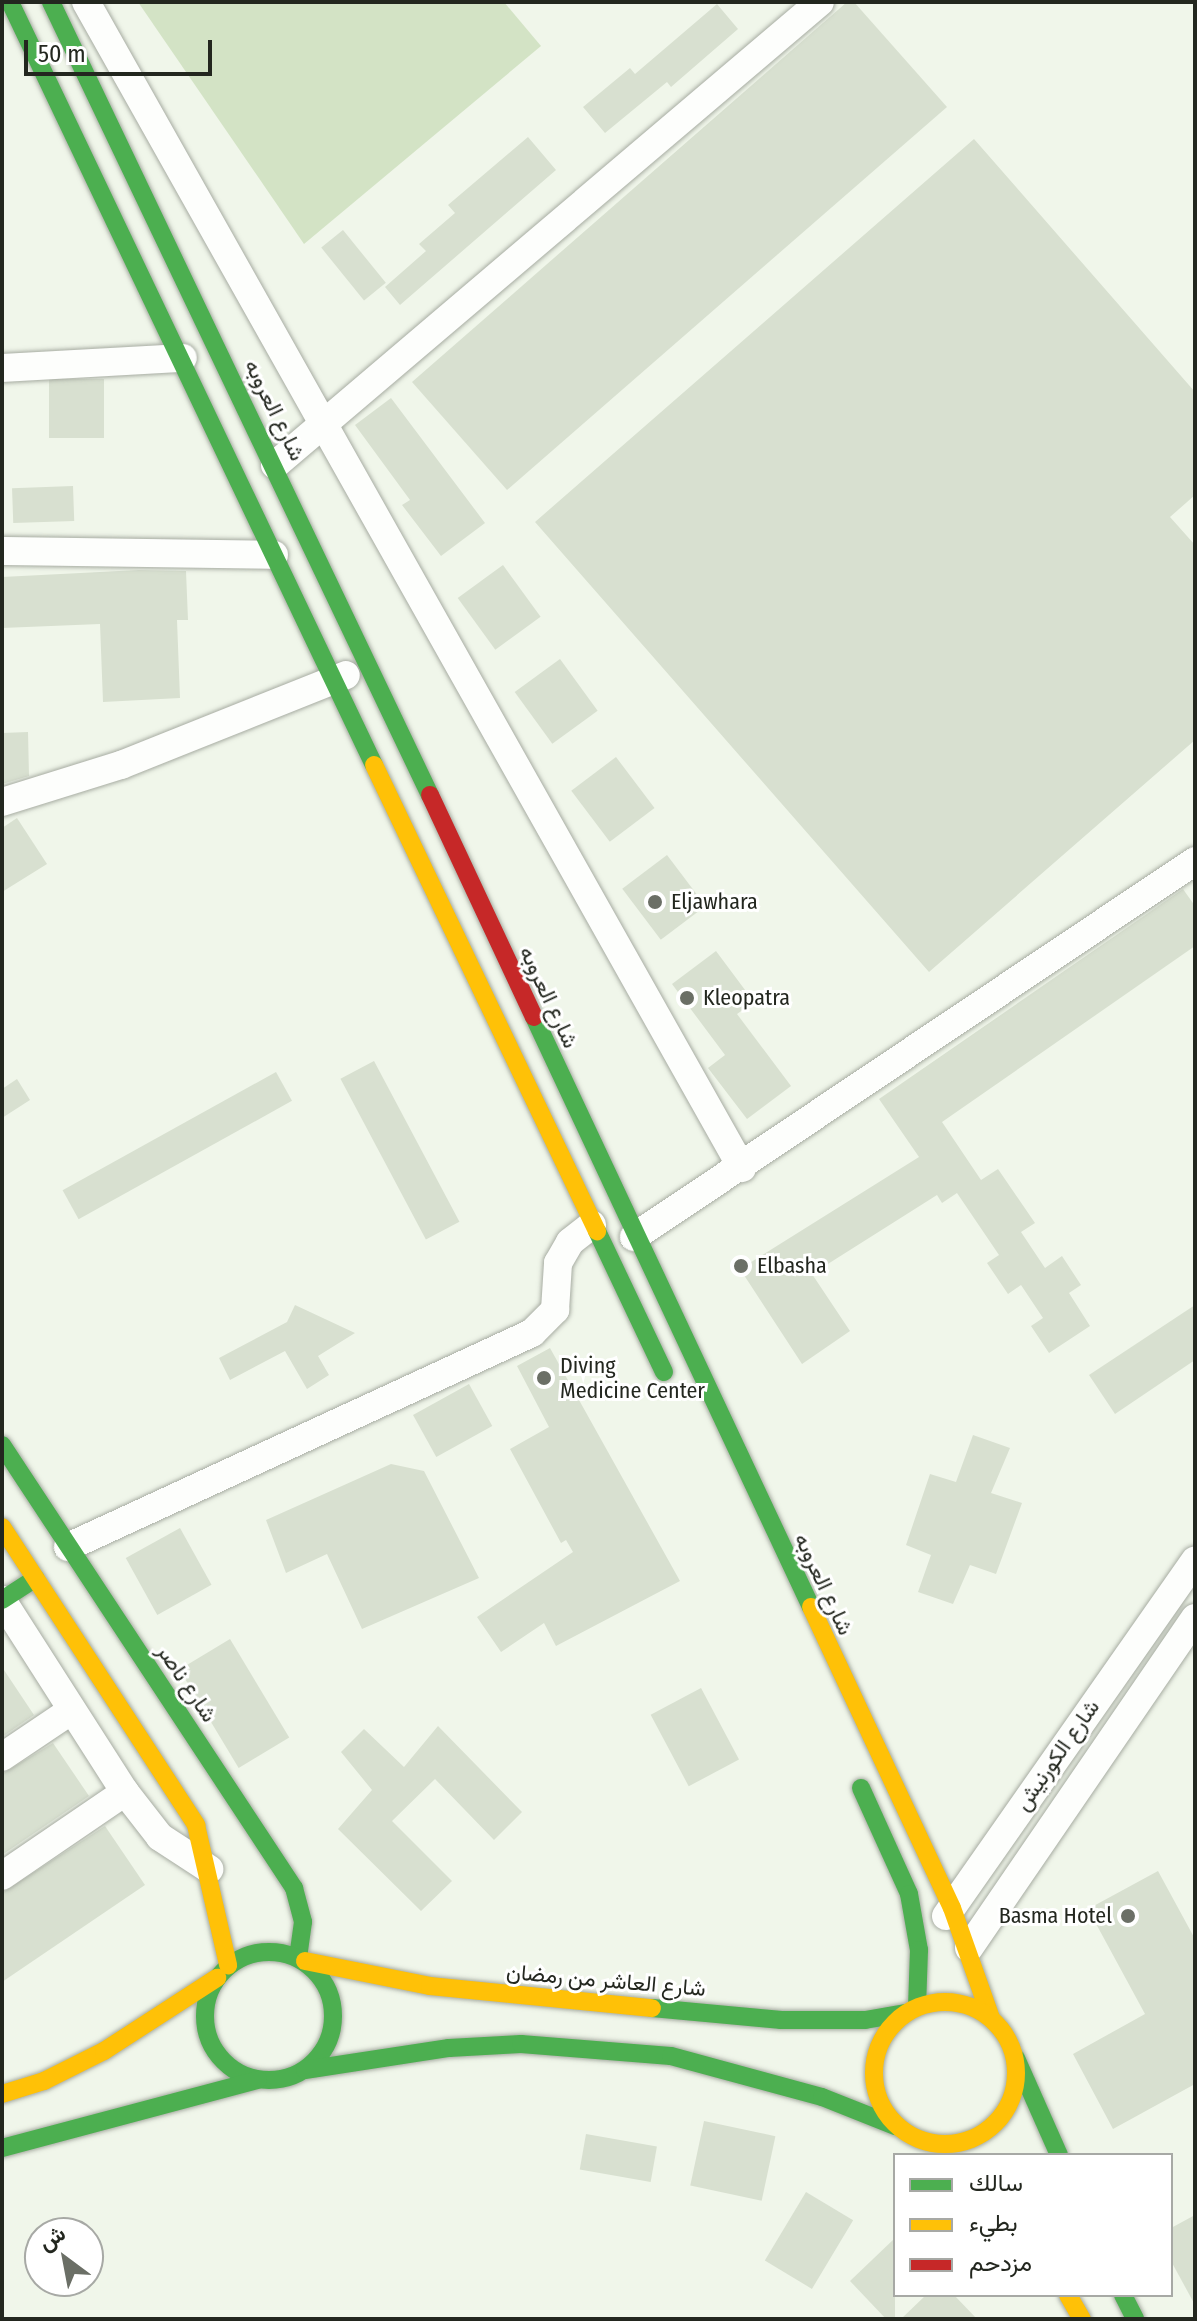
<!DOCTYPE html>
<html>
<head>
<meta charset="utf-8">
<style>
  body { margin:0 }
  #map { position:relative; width:1197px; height:2321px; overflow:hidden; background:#f0f6ea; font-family:"Fira Sans Condensed",Vazirmatn,sans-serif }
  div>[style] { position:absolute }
  .green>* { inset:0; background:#d3e3c5 }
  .building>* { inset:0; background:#d8e0d0; transform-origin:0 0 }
  .roads { filter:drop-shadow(0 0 2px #a7aca2) drop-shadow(0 0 2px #a7aca2) }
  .street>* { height:28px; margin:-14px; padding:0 14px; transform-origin:14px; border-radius:14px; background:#fdfefc }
  .fast>* { height:18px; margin:-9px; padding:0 9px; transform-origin:9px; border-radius:9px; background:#4caf50 }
  .fast>.ring { margin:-9px; padding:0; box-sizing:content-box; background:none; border:18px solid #4caf50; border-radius:50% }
  .slow>* { height:18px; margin:-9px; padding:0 9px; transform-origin:9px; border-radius:9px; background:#ffc107 }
  .slow>.ring { margin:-9px; padding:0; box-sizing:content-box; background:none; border:18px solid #ffc107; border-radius:50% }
  .jam>* { height:18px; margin:-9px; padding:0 9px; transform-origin:9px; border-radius:9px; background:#c62828 }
  .dots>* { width:22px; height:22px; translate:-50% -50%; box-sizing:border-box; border:4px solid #fff; border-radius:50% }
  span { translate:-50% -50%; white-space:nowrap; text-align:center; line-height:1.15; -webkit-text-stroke:6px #fff; paint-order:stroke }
  .street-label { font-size:22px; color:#23271f }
  .poi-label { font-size:22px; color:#23271f }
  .left { translate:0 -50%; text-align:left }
  .right { translate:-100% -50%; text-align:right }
  .frame { position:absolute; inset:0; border:4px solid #23271f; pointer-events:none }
  .legend { position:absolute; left:893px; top:2153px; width:280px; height:144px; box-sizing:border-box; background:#fff; border:2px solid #a7a9a5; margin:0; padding:10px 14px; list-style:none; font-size:24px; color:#23271f }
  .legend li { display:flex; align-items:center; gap:16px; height:40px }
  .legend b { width:40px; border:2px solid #a7a9a5 }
  .north { position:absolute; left:24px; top:2217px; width:80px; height:80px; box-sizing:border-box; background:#fff; border:2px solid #a7a9a5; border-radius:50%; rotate:328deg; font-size:22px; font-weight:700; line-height:32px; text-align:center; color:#23271f }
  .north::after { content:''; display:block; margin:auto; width:28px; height:36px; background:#6b6f66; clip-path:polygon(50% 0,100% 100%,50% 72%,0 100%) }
  .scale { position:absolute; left:24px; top:40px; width:188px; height:36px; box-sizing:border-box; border:4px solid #23271f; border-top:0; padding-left:10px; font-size:24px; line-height:28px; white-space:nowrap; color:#23271f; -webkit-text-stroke:6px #fff; paint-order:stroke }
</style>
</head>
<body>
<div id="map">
  <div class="green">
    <div style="clip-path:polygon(138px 2px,504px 2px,541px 46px,304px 244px)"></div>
  </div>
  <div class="building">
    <div style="clip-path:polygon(847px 2px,854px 2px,947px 107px,507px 490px,412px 382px)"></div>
    <div style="clip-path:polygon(717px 4px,738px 29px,671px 87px,667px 82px,605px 133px,583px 107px,630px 68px,635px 74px)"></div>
    <div style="clip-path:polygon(528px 137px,556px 170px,400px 305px,385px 287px,426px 251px,419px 244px,455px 213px,448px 205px)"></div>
    <div style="clip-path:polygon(974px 139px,1195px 392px,1195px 495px,1170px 517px,1195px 545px,1195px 740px,929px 972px,535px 522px)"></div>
    <div style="left:343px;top:230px;width:68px;height:28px;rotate:51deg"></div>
    <div style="left:104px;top:379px;width:59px;height:55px;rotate:90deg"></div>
    <div style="clip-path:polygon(391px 398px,485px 523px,441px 556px,402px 505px,410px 500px,355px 425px)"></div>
    <div style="left:73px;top:486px;width:35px;height:61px;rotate:88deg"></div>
    <div style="left:503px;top:565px;width:64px;height:56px;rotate:54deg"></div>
    <div style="clip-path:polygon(139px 570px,186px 571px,188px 620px,177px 620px,180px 698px,103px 702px,100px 624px,2px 628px,2px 577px)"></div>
    <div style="left:560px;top:659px;width:64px;height:56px;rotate:54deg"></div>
    <div style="clip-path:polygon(28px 732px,29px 776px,2px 784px,2px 733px)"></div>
    <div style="left:616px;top:757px;width:64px;height:56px;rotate:53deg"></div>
    <div style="clip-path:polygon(17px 818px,47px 864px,2px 892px,2px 828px)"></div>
    <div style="left:667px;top:855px;width:64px;height:56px;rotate:53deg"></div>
    <div style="clip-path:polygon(1183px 889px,1195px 906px,1195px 946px,942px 1122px,981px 1180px,998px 1169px,1035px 1223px,1021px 1232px,1045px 1268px,1062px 1256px,1081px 1285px,1069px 1293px,1090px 1326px,1049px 1353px,1031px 1326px,1043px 1318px,1021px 1285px,1008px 1294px,987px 1263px,999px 1255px,957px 1193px,942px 1203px,937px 1195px,812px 1274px,850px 1331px,802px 1364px,740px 1269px,919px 1157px,879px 1099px)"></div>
    <div style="clip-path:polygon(716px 951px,754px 1002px,737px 1014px,791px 1086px,747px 1119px,708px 1068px,725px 1055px,672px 984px)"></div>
    <div style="left:374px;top:1061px;width:182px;height:38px;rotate:62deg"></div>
    <div style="left:276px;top:1072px;width:33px;height:244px;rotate:61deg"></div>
    <div style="clip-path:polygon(17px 1079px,30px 1100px,2px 1118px,2px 1089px)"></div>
    <div style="clip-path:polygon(295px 1305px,355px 1333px,318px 1356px,329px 1375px,307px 1389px,285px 1351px,230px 1380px,219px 1358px,287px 1322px)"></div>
    <div style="clip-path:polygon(1195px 1305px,1195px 1360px,1115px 1414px,1089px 1375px)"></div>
    <div style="clip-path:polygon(550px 1348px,680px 1581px,556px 1646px,544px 1623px,501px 1652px,477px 1617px,573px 1552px,566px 1540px,561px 1543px,510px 1449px,549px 1427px,517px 1366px)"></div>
    <div style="left:469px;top:1384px;width:48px;height:64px;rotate:61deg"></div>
    <div style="clip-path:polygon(973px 1435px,1010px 1448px,991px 1493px,1022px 1503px,996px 1574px,970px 1565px,953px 1604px,918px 1592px,931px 1555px,906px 1545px,930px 1474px,956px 1482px)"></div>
    <div style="clip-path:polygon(391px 1464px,424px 1471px,479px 1578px,362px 1629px,327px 1554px,286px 1573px,266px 1520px)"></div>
    <div style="left:180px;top:1528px;width:65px;height:62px;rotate:61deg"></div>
    <div style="left:230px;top:1639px;width:115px;height:59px;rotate:59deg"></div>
    <div style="clip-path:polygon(2px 1667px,34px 1715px,2px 1737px)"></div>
    <div style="left:701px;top:1688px;width:81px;height:57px;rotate:62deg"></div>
    <div style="clip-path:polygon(438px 1726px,522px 1812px,494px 1840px,435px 1779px,392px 1821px,452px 1881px,421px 1911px,338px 1829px,372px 1790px,341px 1752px,364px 1729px,404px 1767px)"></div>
    <div style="clip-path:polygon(53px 1743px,89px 1796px,2px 1855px,2px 1774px)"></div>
    <div style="clip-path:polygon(105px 1826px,145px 1885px,2px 1982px,2px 1893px)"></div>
    <div style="clip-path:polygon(1158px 1871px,1195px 1939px,1195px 2084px,1113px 2129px,1073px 2054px,1145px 2014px,1088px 1909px)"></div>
    <div style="left:704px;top:2121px;width:73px;height:66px;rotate:12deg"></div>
    <div style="left:586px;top:2134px;width:72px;height:36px;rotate:10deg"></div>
    <div style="left:806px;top:2192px;width:55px;height:80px;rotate:31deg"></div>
    <div style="clip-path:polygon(1195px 2215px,1195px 2305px,1171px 2261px,1171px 2228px)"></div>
    <div style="clip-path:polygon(895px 2238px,895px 2319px,886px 2319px,850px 2281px)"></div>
    <div style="clip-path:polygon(926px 2295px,954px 2295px,977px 2319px,901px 2319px)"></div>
  </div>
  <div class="roads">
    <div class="street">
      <div style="left:86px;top:2px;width:1338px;rotate:60.64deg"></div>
      <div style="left:2px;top:368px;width:181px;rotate:-3.2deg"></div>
      <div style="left:275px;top:465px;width:715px;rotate:-40.35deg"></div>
      <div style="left:2px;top:551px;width:272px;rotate:0.8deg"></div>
      <div style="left:2px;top:802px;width:125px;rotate:-17.3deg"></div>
      <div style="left:121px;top:765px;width:242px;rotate:-21.8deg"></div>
      <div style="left:634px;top:1237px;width:675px;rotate:-33.83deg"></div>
      <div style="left:68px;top:1547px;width:511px;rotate:-24.76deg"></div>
      <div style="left:532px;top:1333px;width:33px;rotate:-45deg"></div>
      <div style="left:555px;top:1310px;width:47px;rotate:-86.3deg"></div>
      <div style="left:558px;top:1263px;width:24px;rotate:-60deg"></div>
      <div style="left:570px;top:1242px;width:28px;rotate:-38deg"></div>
      <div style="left:2px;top:1600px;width:228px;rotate:57.4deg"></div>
      <div style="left:125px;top:1792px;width:57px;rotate:52.1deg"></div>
      <div style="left:160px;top:1837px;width:59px;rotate:33.1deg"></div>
      <div style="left:2px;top:1757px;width:84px;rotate:-33.9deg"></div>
      <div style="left:2px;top:1876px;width:149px;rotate:-34.3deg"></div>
      <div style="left:946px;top:1916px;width:434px;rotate:-55deg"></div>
      <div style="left:969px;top:1948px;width:400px;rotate:-55.6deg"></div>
    </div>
    <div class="fast">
      <div style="left:10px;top:2px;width:845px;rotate:64.5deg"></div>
      <div style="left:51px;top:2px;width:879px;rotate:64.46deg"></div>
      <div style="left:534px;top:1017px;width:652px;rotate:64.85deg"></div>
      <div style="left:597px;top:1231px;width:156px;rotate:64.6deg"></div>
      <div style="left:2px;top:1445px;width:531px;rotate:56.61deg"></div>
      <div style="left:294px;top:1888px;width:35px;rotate:75deg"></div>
      <div style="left:303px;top:1922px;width:35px;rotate:98deg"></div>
      <div style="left:2px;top:1600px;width:40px;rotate:-32.9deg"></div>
      <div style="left:861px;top:1788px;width:116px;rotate:65.6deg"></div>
      <div style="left:909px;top:1894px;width:57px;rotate:79.9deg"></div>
      <div style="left:919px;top:1950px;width:57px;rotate:92deg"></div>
      <div class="ring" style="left:205px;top:1952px;width:110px;height:110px"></div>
      <div style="left:652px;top:2008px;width:130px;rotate:5.3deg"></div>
      <div style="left:781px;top:2020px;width:84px"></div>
      <div style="left:865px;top:2020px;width:42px;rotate:-9.7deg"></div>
      <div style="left:1016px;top:2058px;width:106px;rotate:66.1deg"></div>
      <div style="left:305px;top:2070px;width:146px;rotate:-8.7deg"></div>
      <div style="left:449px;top:2048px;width:72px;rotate:-3.2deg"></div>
      <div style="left:521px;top:2044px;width:150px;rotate:4.6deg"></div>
      <div style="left:671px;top:2056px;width:156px;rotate:15.2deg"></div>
      <div style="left:822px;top:2097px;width:79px;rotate:21.7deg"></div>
      <div style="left:2px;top:2148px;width:265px;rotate:-14.9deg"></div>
      <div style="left:1123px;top:2295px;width:27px;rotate:63deg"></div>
    </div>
    <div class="slow">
      <div style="left:374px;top:765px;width:517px;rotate:64.43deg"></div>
      <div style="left:2px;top:1527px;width:356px;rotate:56.9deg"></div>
      <div style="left:196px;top:1825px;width:144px;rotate:77.1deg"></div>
      <div style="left:811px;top:1607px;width:332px;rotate:64.9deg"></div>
      <div style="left:952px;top:1908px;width:117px;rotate:70.5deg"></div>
      <div style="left:305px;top:1961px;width:127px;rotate:11.3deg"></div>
      <div style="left:430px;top:1986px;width:223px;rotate:5.7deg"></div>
      <div class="ring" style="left:874px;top:2002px;width:124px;height:124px"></div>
      <div style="left:2px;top:2094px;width:44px;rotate:-17.2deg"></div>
      <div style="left:44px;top:2081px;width:67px;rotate:-26.6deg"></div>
      <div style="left:104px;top:2051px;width:135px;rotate:-32.9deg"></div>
      <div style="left:1068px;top:2295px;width:28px;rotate:60deg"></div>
    </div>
    <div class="jam">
      <div style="left:430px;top:795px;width:245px;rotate:64.9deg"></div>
    </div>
  </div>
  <div class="dots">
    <div style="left:655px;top:902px;background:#6b6f66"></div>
    <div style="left:687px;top:998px;background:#6b6f66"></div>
    <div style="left:741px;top:1266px;background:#6b6f66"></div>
    <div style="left:544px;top:1378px;background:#6b6f66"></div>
    <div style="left:1128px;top:1916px;background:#6b6f66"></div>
  </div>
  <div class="street-label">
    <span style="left:275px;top:410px;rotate:64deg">شارع العروبه</span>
    <span style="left:549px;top:997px;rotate:65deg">شارع العروبه</span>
    <span style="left:824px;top:1584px;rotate:65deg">شارع العروبه</span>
    <span style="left:187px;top:1683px;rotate:56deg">شارع ناصر</span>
    <span style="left:1057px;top:1755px;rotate:-55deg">شارع الكورنيش</span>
    <span style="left:606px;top:1980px;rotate:5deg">شارع العاشر من رمضان</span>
  </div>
  <div class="poi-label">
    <span class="left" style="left:671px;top:902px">Eljawhara</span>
    <span class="left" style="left:703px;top:998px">Kleopatra</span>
    <span class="left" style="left:757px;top:1266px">Elbasha</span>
    <span class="left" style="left:560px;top:1378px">Diving<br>Medicine Center</span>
    <span class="right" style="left:1112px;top:1916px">Basma Hotel</span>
  </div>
  <div class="frame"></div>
  <ul class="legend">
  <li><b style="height:10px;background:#4caf50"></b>سالك</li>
  <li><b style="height:10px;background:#ffc107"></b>بطيء</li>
  <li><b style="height:10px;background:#c62828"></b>مزدحم</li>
  </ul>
  <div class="north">ش</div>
  <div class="scale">50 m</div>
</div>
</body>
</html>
